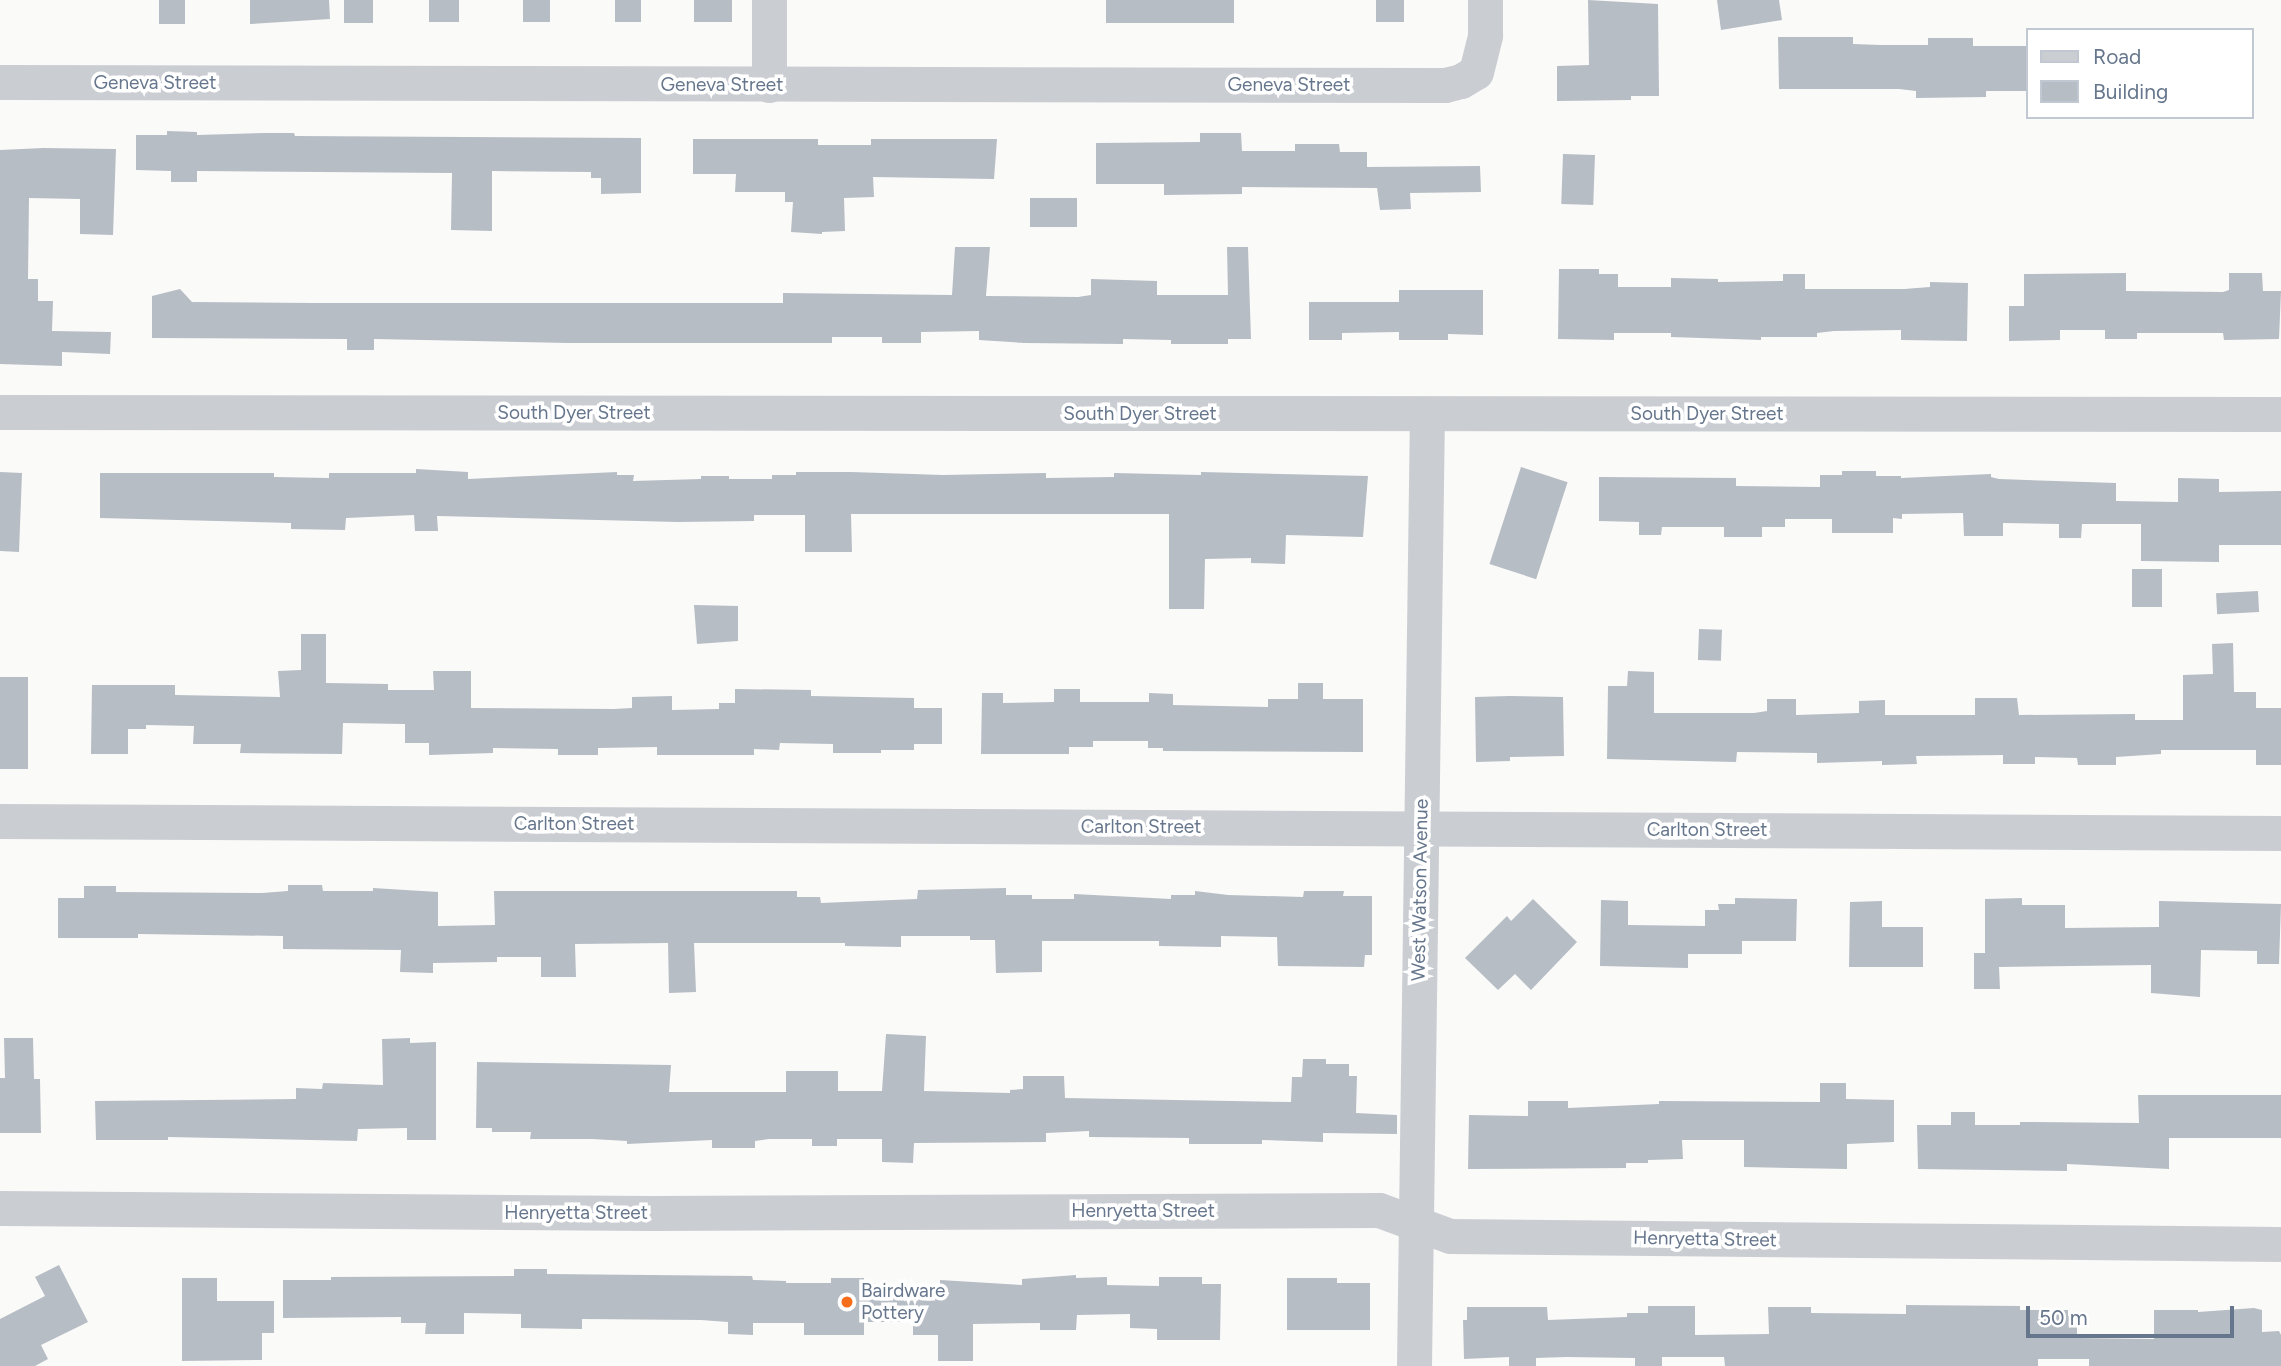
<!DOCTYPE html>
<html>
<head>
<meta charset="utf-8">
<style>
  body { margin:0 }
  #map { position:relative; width:2281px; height:1366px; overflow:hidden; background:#fafaf8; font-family:Figtree,sans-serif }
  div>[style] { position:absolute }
  .building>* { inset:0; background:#b7bdc5; transform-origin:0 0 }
  .minor>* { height:35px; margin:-17.5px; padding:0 17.5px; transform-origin:17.5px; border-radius:17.5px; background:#cacdd2 }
  .dots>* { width:19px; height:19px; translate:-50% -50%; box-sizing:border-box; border:4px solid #fff; border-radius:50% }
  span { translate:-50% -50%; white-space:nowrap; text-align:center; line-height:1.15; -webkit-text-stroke:7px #fff; paint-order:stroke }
  .street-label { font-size:19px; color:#66768c }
  .poi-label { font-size:19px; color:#66768c }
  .left { translate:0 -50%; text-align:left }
  .legend { position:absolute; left:2026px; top:28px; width:228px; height:91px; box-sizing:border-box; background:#fff; border:2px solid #c2c8d1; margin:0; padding:9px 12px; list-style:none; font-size:21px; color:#66768c }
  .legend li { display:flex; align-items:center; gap:14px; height:35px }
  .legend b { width:35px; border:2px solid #c2c8d1 }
  .scale { position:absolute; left:2026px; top:1306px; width:208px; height:32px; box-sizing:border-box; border:4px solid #66768c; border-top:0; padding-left:9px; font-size:21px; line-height:24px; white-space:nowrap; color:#66768c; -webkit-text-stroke:5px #fff; paint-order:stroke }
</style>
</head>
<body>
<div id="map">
  <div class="building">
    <div style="left:159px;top:0;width:26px;height:24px"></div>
    <div style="clip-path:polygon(250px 0,329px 0,330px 19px,250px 24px)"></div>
    <div style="left:344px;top:0;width:29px;height:23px"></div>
    <div style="left:429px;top:0;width:30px;height:22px"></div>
    <div style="left:523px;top:0;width:27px;height:22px"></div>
    <div style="left:615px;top:0;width:26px;height:22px"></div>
    <div style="left:694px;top:0;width:38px;height:22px"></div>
    <div style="left:1106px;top:0;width:128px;height:23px"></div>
    <div style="left:1376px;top:0;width:28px;height:22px"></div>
    <div style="clip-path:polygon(1588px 0,1658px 4px,1659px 96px,1631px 96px,1631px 100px,1557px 101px,1557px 66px,1589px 65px)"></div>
    <div style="clip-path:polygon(1717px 0,1779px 0,1782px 20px,1721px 30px)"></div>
    <div style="clip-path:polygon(1778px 37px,1853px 37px,1853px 44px,1881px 45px,1928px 45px,1928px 38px,1973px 38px,1973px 46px,2027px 46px,2027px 91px,1986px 91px,1986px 97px,1916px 98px,1916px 91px,1899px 89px,1779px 89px)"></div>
    <div style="clip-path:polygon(167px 131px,197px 132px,197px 135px,266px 133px,294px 133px,295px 136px,641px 138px,641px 193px,601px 194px,601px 178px,591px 178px,591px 172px,492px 171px,492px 231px,451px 230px,452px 173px,197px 171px,197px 182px,171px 182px,171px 171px,136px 170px,136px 135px,167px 135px)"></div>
    <div style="clip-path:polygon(1200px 133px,1241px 133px,1242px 151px,1295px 151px,1295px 144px,1339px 144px,1340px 152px,1367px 152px,1367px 167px,1480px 166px,1481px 192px,1410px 193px,1411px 209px,1380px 210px,1377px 188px,1242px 187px,1242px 194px,1164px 195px,1164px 184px,1096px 184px,1096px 143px,1200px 142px)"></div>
    <div style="clip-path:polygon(693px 139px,818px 139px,818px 145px,871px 145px,871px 139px,997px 139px,994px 179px,873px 177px,874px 197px,844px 198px,845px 231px,822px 232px,822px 234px,791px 232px,793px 202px,785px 202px,785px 192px,735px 192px,736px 174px,693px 174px)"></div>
    <div style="clip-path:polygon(43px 148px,116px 149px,113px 235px,80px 234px,80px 199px,29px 198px,28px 279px,38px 279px,38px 301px,53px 301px,52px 331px,111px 332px,110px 354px,62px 352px,62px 366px,0 364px,0 150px)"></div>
    <div style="left:1563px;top:154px;width:32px;height:50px;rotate:2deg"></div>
    <div style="left:1030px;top:198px;width:47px;height:29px"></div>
    <div style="clip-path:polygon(955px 247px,990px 247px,986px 296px,1078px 297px,1091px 295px,1091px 279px,1157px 281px,1157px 295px,1228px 295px,1227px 247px,1248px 247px,1251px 339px,1228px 339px,1228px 344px,1171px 344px,1171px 340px,1123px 339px,1123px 344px,1024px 343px,979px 340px,979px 331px,921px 332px,921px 343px,882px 343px,882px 337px,832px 337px,832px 343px,568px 343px,374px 339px,374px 350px,347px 350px,347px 339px,152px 338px,152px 296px,180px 289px,192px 302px,313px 303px,783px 303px,783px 293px,952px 295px)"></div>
    <div style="clip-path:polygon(1559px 269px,1599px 269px,1599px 274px,1618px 274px,1618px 287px,1671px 287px,1671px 278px,1718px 279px,1718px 282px,1783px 281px,1783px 274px,1805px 274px,1805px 289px,1904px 289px,1930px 287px,1930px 282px,1968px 283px,1967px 341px,1901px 340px,1901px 330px,1834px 331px,1817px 333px,1817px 337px,1761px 337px,1761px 340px,1671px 337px,1671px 333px,1614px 333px,1614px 340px,1558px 339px)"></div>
    <div style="clip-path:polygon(2126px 273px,2126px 291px,2223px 292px,2229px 290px,2229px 273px,2262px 273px,2263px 291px,2281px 291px,2279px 339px,2224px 340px,2223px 333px,2137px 333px,2137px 339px,2105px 339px,2105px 330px,2060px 330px,2060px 340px,2009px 341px,2009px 306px,2024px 306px,2024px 274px)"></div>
    <div style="clip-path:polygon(1399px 290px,1483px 290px,1483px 335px,1448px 334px,1448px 340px,1399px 340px,1399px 332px,1342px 333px,1342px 340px,1309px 340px,1309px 302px,1399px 302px)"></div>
    <div style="left:1521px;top:467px;width:49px;height:102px;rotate:18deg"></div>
    <div style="clip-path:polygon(416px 469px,468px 472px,468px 479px,617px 472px,617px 475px,634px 475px,633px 481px,701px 479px,701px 476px,729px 476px,729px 479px,772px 479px,772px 475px,796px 475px,796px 472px,851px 472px,943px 475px,1046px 473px,1046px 478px,1114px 477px,1114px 473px,1201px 475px,1201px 472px,1368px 476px,1363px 537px,1286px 535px,1285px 564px,1251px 563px,1251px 558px,1205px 559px,1204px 609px,1169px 609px,1169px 514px,851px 514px,852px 552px,805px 552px,805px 515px,754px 515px,754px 521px,678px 522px,437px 516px,438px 531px,415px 531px,414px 515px,346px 518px,345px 530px,291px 529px,291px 523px,100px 518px,100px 473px,274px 473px,274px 477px,329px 478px,329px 473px,416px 473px)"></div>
    <div style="clip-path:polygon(1842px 471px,1876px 471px,1876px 476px,1901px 476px,1901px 478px,1991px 474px,1991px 477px,1999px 479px,2116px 483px,2116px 501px,2178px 502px,2178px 478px,2219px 479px,2219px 492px,2281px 491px,2281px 545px,2219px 545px,2219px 562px,2141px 561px,2141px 524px,2082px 524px,2081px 538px,2059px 538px,2059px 524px,2003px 523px,2003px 536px,1964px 536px,1963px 513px,1902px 514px,1902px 519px,1893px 518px,1893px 533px,1832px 533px,1832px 519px,1785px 519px,1785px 527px,1762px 527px,1762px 537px,1724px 537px,1724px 527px,1662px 527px,1661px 535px,1639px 535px,1639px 522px,1599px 521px,1599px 477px,1736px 478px,1736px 486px,1820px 487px,1820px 475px,1842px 475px)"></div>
    <div style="clip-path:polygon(0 472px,22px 473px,19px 552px,0 551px)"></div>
    <div style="left:2132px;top:569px;width:30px;height:38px"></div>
    <div style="left:2258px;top:591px;width:21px;height:42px;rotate:87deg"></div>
    <div style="clip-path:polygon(694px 605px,738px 606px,738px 641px,697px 644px)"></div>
    <div style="left:1699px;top:629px;width:23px;height:31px;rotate:2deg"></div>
    <div style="clip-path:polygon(301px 634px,326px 634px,326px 683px,388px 684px,388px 690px,434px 690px,433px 671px,471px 671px,471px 708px,614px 709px,632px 708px,632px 697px,672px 696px,672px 710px,719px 709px,719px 703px,735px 703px,735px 689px,811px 690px,811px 696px,914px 698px,914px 708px,942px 708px,942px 744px,914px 744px,914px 750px,881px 750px,881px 753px,833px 753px,833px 744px,780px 743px,779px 750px,754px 749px,754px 755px,657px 755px,657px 747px,598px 748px,598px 755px,558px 755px,558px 749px,493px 748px,493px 753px,429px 755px,429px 743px,405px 743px,405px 724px,343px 723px,342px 754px,240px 753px,241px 744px,193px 744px,194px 726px,146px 725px,146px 729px,128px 729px,128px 754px,91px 754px,92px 685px,175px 685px,175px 695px,280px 697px,278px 671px,301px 670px)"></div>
    <div style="clip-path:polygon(2233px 643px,2234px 692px,2256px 692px,2256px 708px,2281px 708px,2281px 765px,2256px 765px,2256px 750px,2161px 750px,2161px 754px,2116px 757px,2116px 765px,2078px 765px,2077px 758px,2035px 757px,2035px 764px,2003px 764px,2003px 755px,1916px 756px,1917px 764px,1882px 765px,1882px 761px,1817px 763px,1817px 753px,1737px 752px,1736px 762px,1607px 759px,1608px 686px,1627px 686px,1628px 671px,1654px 672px,1654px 713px,1754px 713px,1767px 711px,1767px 699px,1796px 699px,1796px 715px,1859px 713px,1859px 701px,1885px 700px,1885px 715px,1975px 715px,1975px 698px,2017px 698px,2019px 715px,2135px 714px,2135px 720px,2183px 720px,2183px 675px,2213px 674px,2212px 644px)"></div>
    <div style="left:0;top:677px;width:28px;height:92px"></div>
    <div style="clip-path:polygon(1298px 683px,1323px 683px,1323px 699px,1363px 699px,1363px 752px,1163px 751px,1163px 748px,1148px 748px,1148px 741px,1093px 741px,1093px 747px,1069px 747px,1069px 754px,981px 754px,982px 693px,1003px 693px,1003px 703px,1054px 702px,1054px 689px,1080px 689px,1080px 702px,1149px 702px,1149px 693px,1173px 694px,1173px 705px,1268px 707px,1268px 699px,1298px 699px)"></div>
    <div style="clip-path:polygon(1509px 696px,1563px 697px,1564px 756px,1510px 757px,1510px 761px,1476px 762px,1475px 697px)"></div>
    <div style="clip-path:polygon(288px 885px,322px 885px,323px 891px,373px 891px,373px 888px,438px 892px,438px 926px,495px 925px,494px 891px,797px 891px,797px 897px,820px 897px,821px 903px,917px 899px,918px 890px,1006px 888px,1006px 895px,1032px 895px,1032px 899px,1074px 899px,1074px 894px,1171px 899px,1171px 895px,1195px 895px,1195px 891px,1228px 895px,1303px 897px,1304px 891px,1344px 891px,1343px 896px,1372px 896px,1372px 955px,1365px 955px,1364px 967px,1278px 966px,1277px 937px,1221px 936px,1221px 947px,1159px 946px,1159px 941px,1042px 941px,1042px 972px,996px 973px,995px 940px,970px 940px,970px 936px,901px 936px,901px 947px,845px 946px,845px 943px,694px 943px,696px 992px,669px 993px,668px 943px,575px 944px,576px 977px,541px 977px,541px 957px,497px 957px,497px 962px,433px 963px,433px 973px,400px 972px,401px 950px,283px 949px,283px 936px,138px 934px,138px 938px,58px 938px,58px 898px,84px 898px,84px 886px,116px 886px,116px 892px,262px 893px,288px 891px)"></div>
    <div style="clip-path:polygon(1735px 898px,1797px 899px,1796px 941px,1742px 941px,1742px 954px,1688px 954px,1688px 968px,1600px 966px,1601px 900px,1628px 901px,1628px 925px,1705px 926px,1705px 910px,1719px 910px,1718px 904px,1735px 904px)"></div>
    <div style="clip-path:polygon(2022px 898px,2022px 905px,2065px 905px,2065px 928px,2159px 927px,2159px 901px,2281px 904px,2279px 964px,2257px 964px,2257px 951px,2201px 950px,2200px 997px,2151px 993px,2151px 965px,1999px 967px,2000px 989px,1974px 989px,1974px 953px,1985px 953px,1985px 899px)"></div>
    <div style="clip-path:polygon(1533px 899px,1577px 942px,1531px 990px,1515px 974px,1498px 990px,1465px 958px,1507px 916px,1511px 921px)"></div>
    <div style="clip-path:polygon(1882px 901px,1882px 927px,1923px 927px,1923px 967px,1849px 967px,1850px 902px)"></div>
    <div style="clip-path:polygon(886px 1034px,926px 1036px,924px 1091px,1010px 1093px,1010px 1090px,1023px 1089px,1023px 1076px,1064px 1076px,1065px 1098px,1291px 1102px,1292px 1077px,1302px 1077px,1303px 1059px,1326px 1059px,1326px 1064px,1349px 1064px,1349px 1076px,1357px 1076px,1356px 1113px,1397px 1115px,1397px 1134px,1323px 1133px,1323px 1142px,1262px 1140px,1262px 1144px,1189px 1144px,1189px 1138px,1089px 1137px,1089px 1131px,1046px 1133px,1046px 1142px,914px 1143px,913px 1163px,882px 1162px,882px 1139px,837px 1139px,837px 1146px,812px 1146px,812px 1139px,769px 1139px,755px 1141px,755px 1148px,712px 1148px,712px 1140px,627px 1144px,627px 1141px,592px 1139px,530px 1139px,531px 1132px,492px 1132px,492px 1128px,476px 1128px,477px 1062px,671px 1065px,669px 1092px,786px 1092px,786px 1071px,838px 1071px,838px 1091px,882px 1091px)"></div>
    <div style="clip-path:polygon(4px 1038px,33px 1038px,34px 1079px,40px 1079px,41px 1133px,0 1133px,0 1078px,5px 1078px)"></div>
    <div style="clip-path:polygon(410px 1038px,410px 1043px,436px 1042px,436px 1140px,407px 1140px,407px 1128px,358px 1129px,357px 1141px,168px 1137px,168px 1140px,96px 1140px,95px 1101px,296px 1099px,296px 1088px,322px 1089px,323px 1083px,383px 1085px,382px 1039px)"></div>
    <div style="clip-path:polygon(1820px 1083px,1846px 1083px,1846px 1099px,1894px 1100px,1894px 1142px,1847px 1144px,1847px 1169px,1744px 1167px,1744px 1140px,1682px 1140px,1683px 1159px,1648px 1160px,1648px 1163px,1626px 1163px,1626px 1168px,1468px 1169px,1469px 1115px,1528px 1116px,1528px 1101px,1568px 1101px,1568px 1108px,1659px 1104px,1659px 1101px,1820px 1102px)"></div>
    <div style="clip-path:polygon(2138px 1095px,2281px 1095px,2281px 1138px,2169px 1138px,2169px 1169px,2067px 1164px,2067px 1171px,1918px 1169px,1917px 1125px,1951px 1125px,1951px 1112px,1975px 1112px,1975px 1125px,2020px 1125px,2020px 1122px,2139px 1123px)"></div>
    <div style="clip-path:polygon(59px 1265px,88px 1322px,41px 1345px,48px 1359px,35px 1366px,0 1366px,0 1319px,45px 1296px,35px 1277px)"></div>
    <div style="clip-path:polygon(514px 1269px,547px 1269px,547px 1274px,752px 1276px,753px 1280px,786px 1281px,786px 1283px,831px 1283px,831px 1278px,864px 1278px,864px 1283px,891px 1285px,940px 1285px,940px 1280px,1022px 1285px,1022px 1279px,1076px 1275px,1076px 1278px,1107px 1277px,1107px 1285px,1159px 1286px,1159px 1277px,1202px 1277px,1202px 1284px,1221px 1284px,1220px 1340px,1157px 1340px,1157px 1329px,1130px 1328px,1130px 1314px,1077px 1315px,1076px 1330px,1040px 1330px,1040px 1323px,973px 1324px,973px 1361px,938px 1361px,938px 1335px,913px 1335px,913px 1322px,864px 1322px,864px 1335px,804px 1335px,804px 1323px,753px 1323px,753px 1335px,728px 1334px,728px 1322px,701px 1320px,582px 1319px,582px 1329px,521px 1328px,521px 1314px,464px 1313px,464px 1334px,425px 1334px,426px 1323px,401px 1323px,401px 1317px,283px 1318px,283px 1280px,331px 1280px,331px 1277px,514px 1276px)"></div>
    <div style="clip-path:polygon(182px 1278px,217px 1278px,217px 1301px,274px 1301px,274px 1333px,262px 1333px,262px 1360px,182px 1361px)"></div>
    <div style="clip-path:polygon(1287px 1278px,1337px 1278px,1337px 1283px,1370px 1283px,1370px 1330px,1287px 1330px)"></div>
    <div style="clip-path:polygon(1906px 1305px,2020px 1306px,2020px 1310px,2068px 1310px,2068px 1316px,2077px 1316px,2077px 1338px,2154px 1339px,2154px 1310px,2198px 1310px,2198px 1312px,2254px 1308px,2262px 1310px,2262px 1332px,2279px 1331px,2281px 1335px,2281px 1366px,2089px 1366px,2089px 1359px,2038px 1359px,2038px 1366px,1725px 1366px,1724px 1357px,1662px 1357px,1662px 1366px,1635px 1366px,1635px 1358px,1566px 1357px,1536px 1358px,1536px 1366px,1509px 1366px,1509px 1357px,1464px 1359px,1463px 1320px,1467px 1320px,1467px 1307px,1547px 1307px,1548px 1320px,1627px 1317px,1627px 1313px,1648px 1313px,1648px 1306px,1695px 1306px,1695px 1335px,1769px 1334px,1768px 1307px,1811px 1307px,1811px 1313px,1906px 1314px)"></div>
  </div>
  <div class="minor">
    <div style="left:0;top:82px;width:1445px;rotate:0.12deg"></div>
    <div style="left:1445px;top:85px;width:16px;rotate:-14deg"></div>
    <div style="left:1461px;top:81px;width:17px;rotate:-31deg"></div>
    <div style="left:1476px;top:72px;width:38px;rotate:-76deg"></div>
    <div style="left:1485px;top:35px;width:35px;rotate:-90deg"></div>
    <div style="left:769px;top:85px;width:85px;rotate:-90deg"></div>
    <div style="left:0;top:412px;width:2281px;rotate:0.05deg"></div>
    <div style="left:0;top:821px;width:2281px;rotate:0.3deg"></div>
    <div style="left:0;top:1208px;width:651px;rotate:0.44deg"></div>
    <div style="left:651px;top:1213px;width:728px;rotate:-0.24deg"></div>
    <div style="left:1379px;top:1210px;width:76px;rotate:20.1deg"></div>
    <div style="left:1450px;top:1236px;width:831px;rotate:0.55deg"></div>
    <div style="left:1414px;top:1366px;width:951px;rotate:-89.22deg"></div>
  </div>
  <div class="dots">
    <div style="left:847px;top:1302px;background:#f66d1c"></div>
  </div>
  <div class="street-label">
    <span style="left:155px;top:83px">Geneva Street</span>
    <span style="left:722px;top:85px">Geneva Street</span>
    <span style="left:1289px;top:85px">Geneva Street</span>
    <span style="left:574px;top:413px">South Dyer Street</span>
    <span style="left:1140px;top:414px">South Dyer Street</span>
    <span style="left:1707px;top:414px">South Dyer Street</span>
    <span style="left:574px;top:824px">Carlton Street</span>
    <span style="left:1141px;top:827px">Carlton Street</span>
    <span style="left:1707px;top:830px">Carlton Street</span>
    <span style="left:1420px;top:890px;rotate:-89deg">West Watson Avenue</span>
    <span style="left:1143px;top:1211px">Henryetta Street</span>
    <span style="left:576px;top:1213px">Henryetta Street</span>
    <span style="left:1705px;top:1239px;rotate:1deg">Henryetta Street</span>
  </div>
  <div class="poi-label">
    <span class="left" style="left:861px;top:1302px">Bairdware<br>Pottery</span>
  </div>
  <ul class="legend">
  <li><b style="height:9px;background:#cacdd2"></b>Road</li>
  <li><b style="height:19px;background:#b7bdc5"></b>Building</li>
  </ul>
  <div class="scale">50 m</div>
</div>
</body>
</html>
